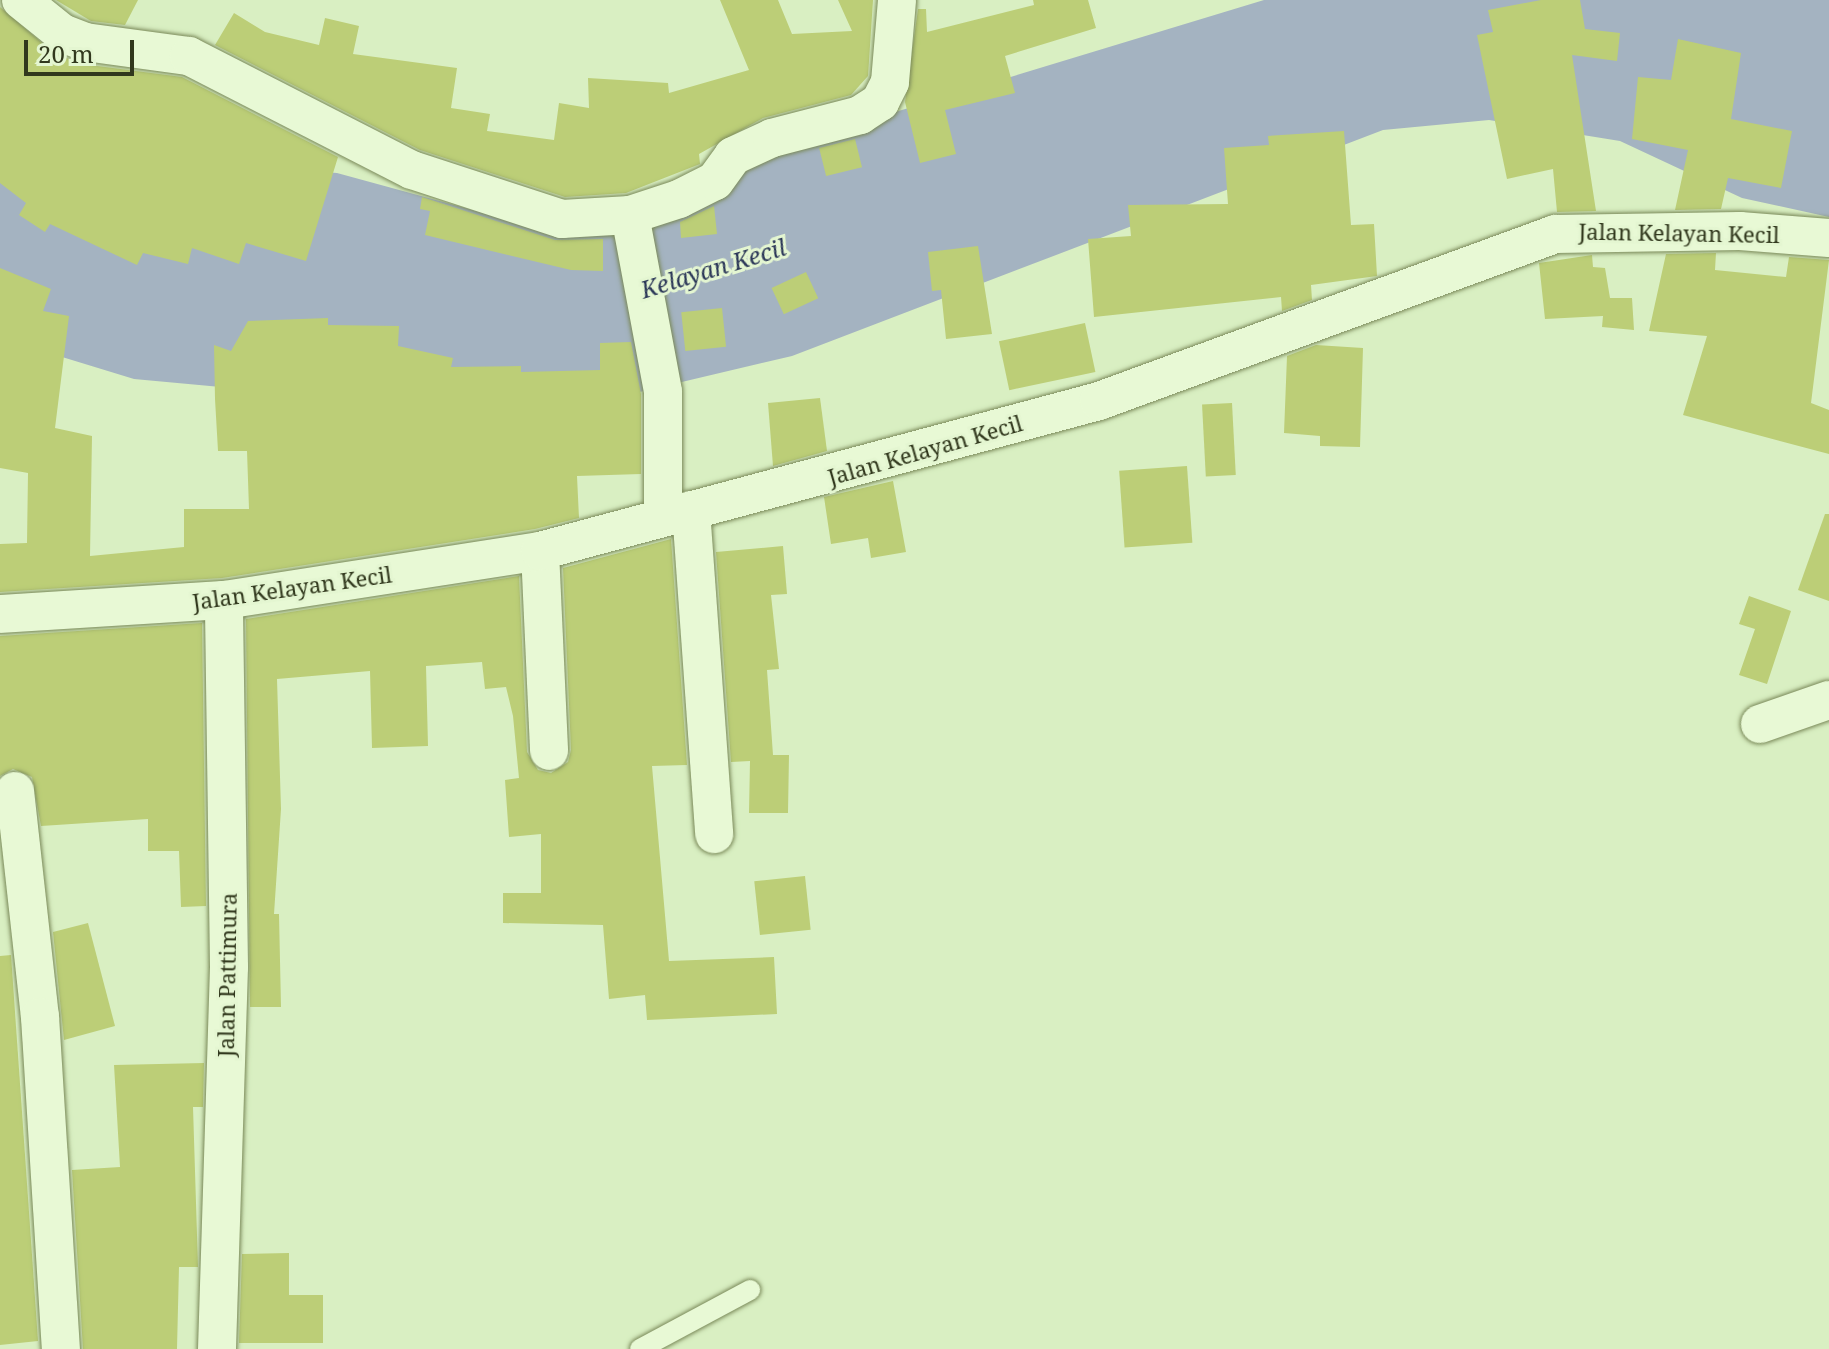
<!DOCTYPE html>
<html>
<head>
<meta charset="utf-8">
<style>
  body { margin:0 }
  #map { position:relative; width:1829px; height:1349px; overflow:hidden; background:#d9efc2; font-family:"Noto Serif",serif }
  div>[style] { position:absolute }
  .water>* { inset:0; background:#a4b3c1 }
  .building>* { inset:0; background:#bcce77; transform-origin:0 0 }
  .roads { filter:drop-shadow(0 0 2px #7a8959) drop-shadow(0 0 2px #7a8959) }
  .service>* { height:20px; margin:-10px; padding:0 10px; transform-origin:10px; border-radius:10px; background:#e8f9d5 }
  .minor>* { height:38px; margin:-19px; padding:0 19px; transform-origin:19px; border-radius:19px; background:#e8f9d5 }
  span { translate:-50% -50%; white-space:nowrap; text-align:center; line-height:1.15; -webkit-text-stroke:6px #e4f6d1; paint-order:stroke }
  .street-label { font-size:22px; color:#31381d }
  .water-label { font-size:24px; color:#2c3858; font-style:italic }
  .scale { position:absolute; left:24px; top:40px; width:110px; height:36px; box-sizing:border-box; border:4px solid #31381d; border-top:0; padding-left:10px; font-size:24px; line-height:28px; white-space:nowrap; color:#31381d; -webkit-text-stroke:6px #e4f6d1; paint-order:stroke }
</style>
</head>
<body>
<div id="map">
  <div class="water">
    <div style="clip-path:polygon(1264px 0,1829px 0,1829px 217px,1742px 198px,1620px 141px,1489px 120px,1383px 130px,792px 356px,572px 408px,353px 399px,134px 379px,0 338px,0 84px,174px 161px,337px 173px,531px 226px,621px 232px,760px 153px)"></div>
  </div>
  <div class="building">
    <div style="clip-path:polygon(56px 0,138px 0,125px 25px,91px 21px)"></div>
    <div style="clip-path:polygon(720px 0,778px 0,792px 34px,852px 31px,838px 0,873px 0,868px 76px,851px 95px,763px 118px,699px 154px,700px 164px,626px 193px,565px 197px,420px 150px,215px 45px,234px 13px,265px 32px,319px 45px,325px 18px,359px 26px,353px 54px,457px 68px,451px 108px,490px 114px,487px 131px,554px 140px,559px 103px,589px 108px,588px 78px,668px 83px,669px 93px,749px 70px)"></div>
    <div style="clip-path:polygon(1033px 0,1088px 0,1096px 28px,1005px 56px,1015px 93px,945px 110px,956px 154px,920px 163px,905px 102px,918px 9px,926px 9px,927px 32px,1034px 5px)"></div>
    <div style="clip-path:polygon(1541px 0,1580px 0,1585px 29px,1620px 33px,1617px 61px,1572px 55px,1596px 211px,1557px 212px,1553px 169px,1507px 179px,1477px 35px,1493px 32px,1488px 10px)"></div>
    <div style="clip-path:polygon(0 7px,54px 53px,82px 64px,182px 77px,338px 157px,306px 261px,246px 243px,239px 264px,192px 248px,188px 264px,143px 253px,137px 265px,50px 224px,45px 232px,19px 215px,26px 203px,0 183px)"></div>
    <div style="clip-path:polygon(1678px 39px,1741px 53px,1731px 119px,1792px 131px,1781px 188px,1728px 178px,1721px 209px,1675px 210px,1688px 150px,1632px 139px,1638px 77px,1671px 80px)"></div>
    <div style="clip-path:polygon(1344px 131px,1351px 225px,1374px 224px,1377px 276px,1311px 285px,1312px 300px,1282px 311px,1281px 297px,1094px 317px,1088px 239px,1131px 236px,1128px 205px,1228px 204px,1224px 148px,1269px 145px,1268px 136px)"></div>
    <div style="left:855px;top:139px;width:29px;height:37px;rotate:76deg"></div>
    <div style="clip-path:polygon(422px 197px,555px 240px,603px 239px,603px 271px,571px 270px,425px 235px,430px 211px,420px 209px)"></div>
    <div style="clip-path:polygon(714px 206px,717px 234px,681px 238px,680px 222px)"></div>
    <div style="clip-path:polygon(978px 246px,992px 334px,946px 339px,941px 290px,932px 291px,928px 252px)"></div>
    <div style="clip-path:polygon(1716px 253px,1715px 270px,1786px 277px,1789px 257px,1829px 260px,1811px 403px,1829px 410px,1829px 454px,1683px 415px,1707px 336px,1649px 331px,1666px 254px)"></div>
    <div style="clip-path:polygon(1592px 255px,1593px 267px,1605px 268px,1610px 298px,1632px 298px,1634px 330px,1602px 327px,1603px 316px,1545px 319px,1539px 263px)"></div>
    <div style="clip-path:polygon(0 268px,51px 289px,43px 311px,69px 316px,55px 428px,92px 436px,90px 556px,184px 547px,184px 509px,249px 509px,247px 451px,218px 451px,215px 399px,214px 345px,231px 351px,248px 321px,328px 318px,328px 325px,399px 326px,398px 346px,453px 358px,451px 367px,521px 366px,521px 372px,600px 370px,600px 343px,631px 342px,641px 394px,641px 474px,577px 476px,579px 518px,535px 529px,222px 578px,0 592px,0 544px,27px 543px,28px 473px,0 468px)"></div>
    <div style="left:806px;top:272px;width:29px;height:38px;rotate:65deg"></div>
    <div style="left:722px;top:308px;width:39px;height:41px;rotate:84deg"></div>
    <div style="left:1085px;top:323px;width:50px;height:88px;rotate:78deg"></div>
    <div style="clip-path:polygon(1316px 345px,1363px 348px,1360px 447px,1320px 446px,1320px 436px,1284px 433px,1287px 356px)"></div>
    <div style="clip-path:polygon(820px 398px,827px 451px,773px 466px,768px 403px)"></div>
    <div style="left:1232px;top:403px;width:72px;height:30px;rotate:87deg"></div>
    <div style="left:1187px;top:466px;width:77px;height:68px;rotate:86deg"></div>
    <div style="clip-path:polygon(893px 481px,906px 552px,871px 558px,868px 538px,831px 544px,824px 497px)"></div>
    <div style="clip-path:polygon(1825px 514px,1829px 514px,1829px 601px,1798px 590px)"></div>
    <div style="clip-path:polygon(671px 539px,687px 765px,652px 766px,669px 961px,774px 957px,777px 1014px,647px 1020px,645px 995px,609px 999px,603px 925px,503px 923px,503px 893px,541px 893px,541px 834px,509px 837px,505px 780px,519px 778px,513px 716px,506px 687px,485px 689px,482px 662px,426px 666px,428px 746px,372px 748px,370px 671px,277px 679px,281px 809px,274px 914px,279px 914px,281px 1007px,250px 1007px,246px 619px,519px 576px,527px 752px,538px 770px,551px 773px,568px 762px,571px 750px,563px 568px)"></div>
    <div style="clip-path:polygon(783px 546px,787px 594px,771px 595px,779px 669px,767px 670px,773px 755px,789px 755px,788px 813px,749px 813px,750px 761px,731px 762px,716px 552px)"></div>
    <div style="clip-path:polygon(1749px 596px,1791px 611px,1767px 684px,1739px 675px,1755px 629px,1739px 624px)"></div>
    <div style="clip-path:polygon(202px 623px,206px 906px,181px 907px,179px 851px,148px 851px,148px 819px,41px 826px,32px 777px,13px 769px,0 776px,0 636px)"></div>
    <div style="left:805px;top:876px;width:54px;height:51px;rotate:84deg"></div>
    <div style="clip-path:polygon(88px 923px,115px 1026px,64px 1040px,53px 932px)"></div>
    <div style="clip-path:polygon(11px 955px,38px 1341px,0 1345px,0 956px)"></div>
    <div style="clip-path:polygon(204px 1063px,203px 1107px,193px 1107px,198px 1267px,179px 1267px,177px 1349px,83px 1349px,72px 1170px,120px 1167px,114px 1065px)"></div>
    <div style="clip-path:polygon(289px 1253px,289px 1295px,323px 1295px,323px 1343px,239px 1343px,242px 1254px)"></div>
  </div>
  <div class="roads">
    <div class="service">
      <div style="left:640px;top:1349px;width:125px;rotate:-28.2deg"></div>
    </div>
    <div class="minor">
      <div style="left:21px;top:0;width:53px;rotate:38.8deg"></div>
      <div style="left:62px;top:33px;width:25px;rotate:21deg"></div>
      <div style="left:85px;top:42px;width:105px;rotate:7.7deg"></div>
      <div style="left:189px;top:56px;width:250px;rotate:27.1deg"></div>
      <div style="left:412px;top:170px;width:158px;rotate:18.1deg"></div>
      <div style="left:562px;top:219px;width:68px;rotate:-3.4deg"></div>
      <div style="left:630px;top:215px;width:52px;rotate:-18.1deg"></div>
      <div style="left:679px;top:199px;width:40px;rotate:-26.6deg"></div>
      <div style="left:715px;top:181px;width:31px;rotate:-54deg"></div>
      <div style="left:733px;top:156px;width:43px;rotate:-24.8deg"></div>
      <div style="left:772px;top:138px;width:91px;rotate:-14.6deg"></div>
      <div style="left:860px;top:115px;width:24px;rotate:-33deg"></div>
      <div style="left:880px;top:102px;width:22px;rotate:-63deg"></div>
      <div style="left:890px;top:82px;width:82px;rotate:-85.1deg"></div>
      <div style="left:630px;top:215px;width:180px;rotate:79.4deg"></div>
      <div style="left:663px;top:392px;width:125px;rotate:90deg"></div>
      <div style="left:691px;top:510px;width:325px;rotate:85.9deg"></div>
      <div style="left:540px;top:551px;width:200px;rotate:87.4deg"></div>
      <div style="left:0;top:614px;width:224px;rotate:-3.6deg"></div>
      <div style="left:224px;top:600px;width:320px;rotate:-8.8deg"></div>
      <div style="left:540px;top:551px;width:579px;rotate:-15.02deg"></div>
      <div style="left:1099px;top:401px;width:486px;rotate:-20.1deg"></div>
      <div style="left:1555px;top:234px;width:185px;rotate:-0.9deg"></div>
      <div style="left:1740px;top:231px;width:89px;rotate:4.5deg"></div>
      <div style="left:1760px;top:724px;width:73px;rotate:-19.2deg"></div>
      <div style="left:15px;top:791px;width:227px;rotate:83.7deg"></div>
      <div style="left:40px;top:1017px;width:333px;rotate:86.4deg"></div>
      <div style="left:217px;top:1349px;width:382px;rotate:-88.2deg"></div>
      <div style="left:229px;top:967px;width:367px;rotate:-90.8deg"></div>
    </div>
  </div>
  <div class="street-label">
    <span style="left:1679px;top:233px;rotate:1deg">Jalan Kelayan Kecil</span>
    <span style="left:925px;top:450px;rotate:-16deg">Jalan Kelayan Kecil</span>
    <span style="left:292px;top:588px;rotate:-8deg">Jalan Kelayan Kecil</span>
    <span style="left:227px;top:975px;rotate:-89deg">Jalan Pattimura</span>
  </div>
  <div class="water-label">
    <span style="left:713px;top:268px;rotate:-17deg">Kelayan Kecil</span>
  </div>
  <div class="scale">20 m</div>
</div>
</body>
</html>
